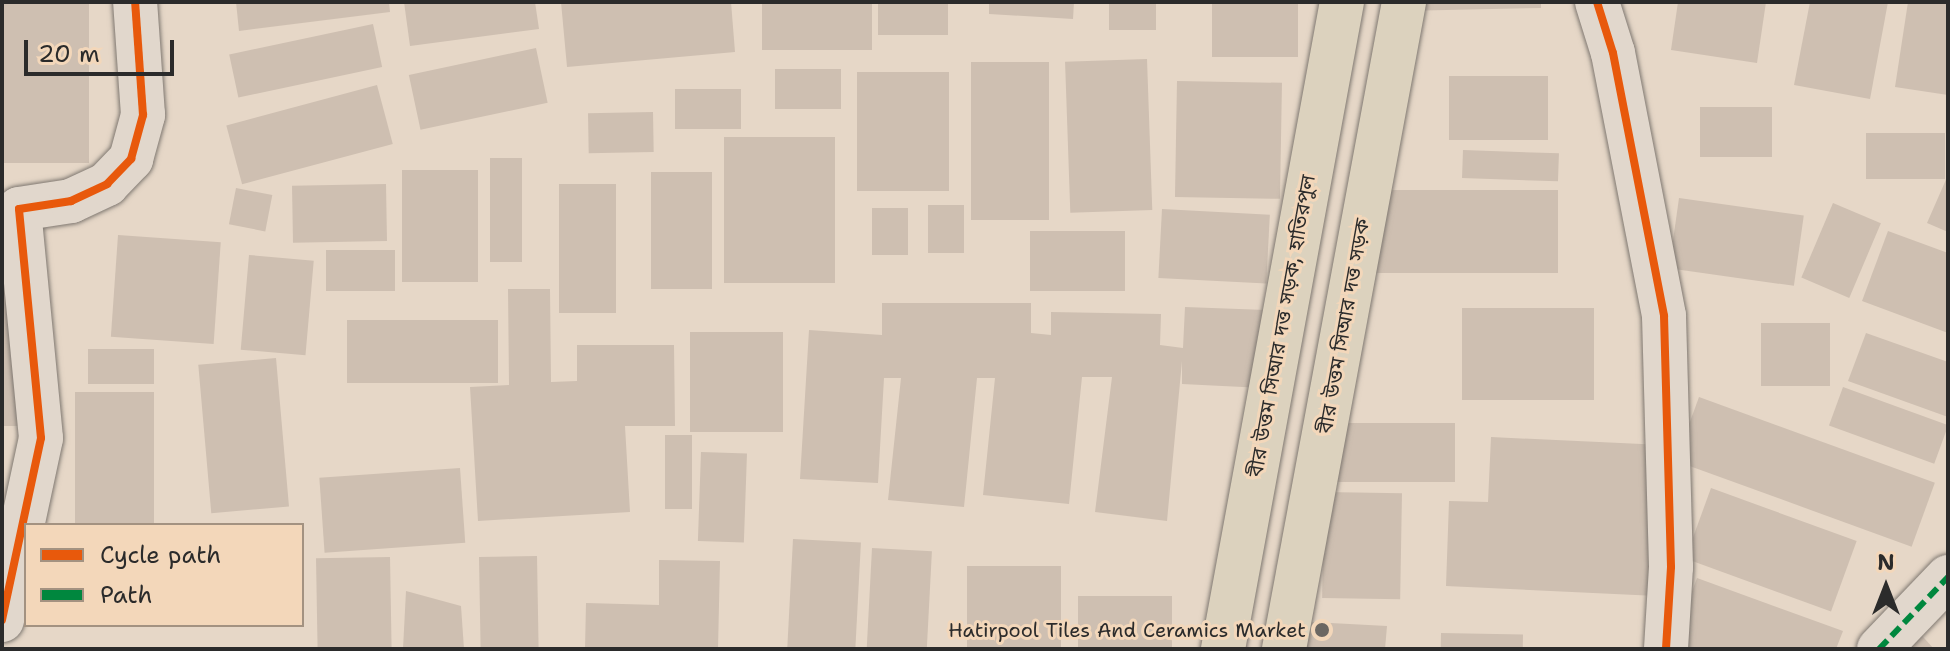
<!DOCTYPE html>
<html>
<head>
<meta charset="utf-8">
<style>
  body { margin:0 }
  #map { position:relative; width:1950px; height:651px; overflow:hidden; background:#e6d7c7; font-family:"Shantell Sans","Noto Sans Bengali",sans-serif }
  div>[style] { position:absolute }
  .building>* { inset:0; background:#cebfb1; transform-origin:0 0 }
  .roads { filter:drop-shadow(0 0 2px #7f7871) drop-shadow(0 0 2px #7f7871) }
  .minor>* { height:44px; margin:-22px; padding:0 22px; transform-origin:22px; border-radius:22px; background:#e1d7cc }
  .major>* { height:44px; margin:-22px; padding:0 22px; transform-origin:22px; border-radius:22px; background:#dcd2be }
  .quiet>* { height:6px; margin-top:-3px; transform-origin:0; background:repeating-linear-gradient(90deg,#00873e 0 12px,transparent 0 18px) }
  .cycleway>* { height:8px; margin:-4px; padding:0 4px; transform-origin:4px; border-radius:4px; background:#e8590c }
  .dots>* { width:22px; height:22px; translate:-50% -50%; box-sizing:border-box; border:4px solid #f3d7ba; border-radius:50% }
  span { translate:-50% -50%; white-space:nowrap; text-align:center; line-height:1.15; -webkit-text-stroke:6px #f3d7ba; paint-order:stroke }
  .street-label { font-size:20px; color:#2b2b2b }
  .poi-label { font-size:20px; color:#2b2b2b }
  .right { translate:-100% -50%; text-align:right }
  .frame { position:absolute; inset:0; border:4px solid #2b2b2b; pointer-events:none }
  .legend { position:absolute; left:24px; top:523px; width:280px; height:104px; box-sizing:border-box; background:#f3d7ba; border:2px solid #a39281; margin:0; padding:10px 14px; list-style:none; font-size:24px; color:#2b2b2b }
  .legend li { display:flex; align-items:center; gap:16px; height:40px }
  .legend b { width:40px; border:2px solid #a39281 }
  .north { position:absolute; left:1846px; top:547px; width:80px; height:80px; -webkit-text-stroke:6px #f3d7ba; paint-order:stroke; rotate:0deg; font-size:22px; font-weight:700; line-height:32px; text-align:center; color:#2b2b2b }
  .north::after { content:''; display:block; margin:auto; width:28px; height:36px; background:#2b2b2b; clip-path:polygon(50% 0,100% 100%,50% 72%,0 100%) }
  .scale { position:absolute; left:24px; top:40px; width:150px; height:36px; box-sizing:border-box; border:4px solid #2b2b2b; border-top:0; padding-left:10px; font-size:24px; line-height:28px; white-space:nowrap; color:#2b2b2b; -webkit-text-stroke:6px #f3d7ba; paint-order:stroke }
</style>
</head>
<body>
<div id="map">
  <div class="building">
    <div style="left:2px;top:2px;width:87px;height:161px"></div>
    <div style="clip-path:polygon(236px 2px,389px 2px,390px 12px,239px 31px)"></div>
    <div style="clip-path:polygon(404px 2px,535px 2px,539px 29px,410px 46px)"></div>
    <div style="clip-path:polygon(561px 2px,731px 2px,735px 52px,567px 67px)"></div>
    <div style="left:762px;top:2px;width:110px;height:48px"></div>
    <div style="left:878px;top:2px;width:70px;height:33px"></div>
    <div style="clip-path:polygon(989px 2px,1074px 2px,1073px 19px,989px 14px)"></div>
    <div style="left:1109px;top:2px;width:47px;height:28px"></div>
    <div style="left:1212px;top:2px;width:86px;height:55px"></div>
    <div style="clip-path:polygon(1401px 2px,1541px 2px,1541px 8px,1401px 11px)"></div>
    <div style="clip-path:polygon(1678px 2px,1766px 2px,1757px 63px,1671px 50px)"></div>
    <div style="clip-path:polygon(1810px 2px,1888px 2px,1870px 99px,1794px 85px)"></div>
    <div style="clip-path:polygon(1908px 2px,1948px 2px,1948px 95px,1895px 87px)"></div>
    <div style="left:373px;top:24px;width:44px;height:147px;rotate:78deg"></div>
    <div style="left:536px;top:48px;width:56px;height:130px;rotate:78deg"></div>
    <div style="left:1147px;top:59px;width:151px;height:82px;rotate:88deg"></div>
    <div style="left:1049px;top:62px;width:158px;height:78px;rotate:90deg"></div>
    <div style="left:775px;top:69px;width:66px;height:40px"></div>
    <div style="left:857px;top:72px;width:92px;height:119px"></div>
    <div style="left:1449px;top:76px;width:99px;height:64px"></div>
    <div style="left:1177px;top:81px;width:105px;height:116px;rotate:1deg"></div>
    <div style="left:377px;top:85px;width:61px;height:156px;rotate:75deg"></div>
    <div style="left:675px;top:89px;width:66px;height:40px"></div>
    <div style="left:1700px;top:107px;width:72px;height:50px"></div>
    <div style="left:653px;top:112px;width:40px;height:65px;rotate:89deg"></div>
    <div style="left:1866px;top:133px;width:79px;height:46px"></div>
    <div style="left:724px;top:137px;width:111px;height:146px"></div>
    <div style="left:1463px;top:150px;width:96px;height:28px;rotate:2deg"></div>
    <div style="left:490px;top:158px;width:32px;height:104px"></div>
    <div style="left:402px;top:170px;width:76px;height:112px"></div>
    <div style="left:651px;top:172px;width:61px;height:117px"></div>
    <div style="clip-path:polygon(1948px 175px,1948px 232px,1927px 223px)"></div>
    <div style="left:386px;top:184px;width:57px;height:94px;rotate:89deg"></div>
    <div style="left:559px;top:184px;width:57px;height:129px"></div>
    <div style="left:236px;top:188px;width:37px;height:37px;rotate:11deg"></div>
    <div style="left:1558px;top:190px;width:83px;height:201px;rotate:90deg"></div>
    <div style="left:1679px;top:198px;width:126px;height:71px;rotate:8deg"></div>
    <div style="left:1833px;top:203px;width:52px;height:81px;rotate:23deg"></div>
    <div style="left:928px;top:205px;width:36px;height:48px"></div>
    <div style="left:872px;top:208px;width:36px;height:47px"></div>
    <div style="left:1162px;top:209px;width:108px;height:69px;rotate:3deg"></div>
    <div style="left:1125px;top:231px;width:60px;height:95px;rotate:90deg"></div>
    <div style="clip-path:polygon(1888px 231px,1948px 253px,1948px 333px,1862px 301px)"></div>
    <div style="left:118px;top:235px;width:103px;height:102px;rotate:4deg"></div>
    <div style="left:326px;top:250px;width:69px;height:41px"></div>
    <div style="left:249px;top:255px;width:65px;height:95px;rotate:5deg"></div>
    <div style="clip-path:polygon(508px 289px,550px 289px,551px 382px,577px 381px,577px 345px,674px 345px,675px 426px,625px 426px,630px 512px,478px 521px,470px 387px,509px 385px)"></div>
    <div style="clip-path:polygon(2px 290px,15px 290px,18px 426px,2px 426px)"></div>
    <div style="clip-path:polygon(882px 303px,1031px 303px,1031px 333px,1051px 335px,1051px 312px,1161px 314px,1160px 345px,1183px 348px,1185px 307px,1266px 310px,1263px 388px,1182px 384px,1182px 361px,1167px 521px,1095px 512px,1112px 377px,1082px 377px,1069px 504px,983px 495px,995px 378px,977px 378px,964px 507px,888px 500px,901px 378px,884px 378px,878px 483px,800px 479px,809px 330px,882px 335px)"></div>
    <div style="left:1462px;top:308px;width:132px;height:92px"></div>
    <div style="left:498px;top:320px;width:63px;height:151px;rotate:90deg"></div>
    <div style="left:1761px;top:323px;width:69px;height:63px"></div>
    <div style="left:690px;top:332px;width:93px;height:100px"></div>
    <div style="clip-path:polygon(1866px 333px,1948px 362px,1948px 417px,1848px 381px)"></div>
    <div style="left:154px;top:349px;width:35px;height:66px;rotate:90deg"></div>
    <div style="left:276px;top:358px;width:149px;height:78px;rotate:85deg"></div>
    <div style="left:1843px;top:387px;width:112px;height:41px;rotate:20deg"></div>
    <div style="left:75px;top:392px;width:79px;height:132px"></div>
    <div style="left:1699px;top:397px;width:251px;height:68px;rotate:20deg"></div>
    <div style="left:1336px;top:423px;width:119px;height:59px"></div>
    <div style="left:665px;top:435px;width:27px;height:74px"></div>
    <div style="clip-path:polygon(1491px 437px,1663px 445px,1657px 596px,1446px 586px,1449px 501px,1488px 502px)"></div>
    <div style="left:701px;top:452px;width:46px;height:89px;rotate:2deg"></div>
    <div style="left:460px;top:468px;width:75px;height:141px;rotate:86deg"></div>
    <div style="left:1711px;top:488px;width:155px;height:75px;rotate:20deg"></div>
    <div style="left:1324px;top:492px;width:78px;height:106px;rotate:1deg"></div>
    <div style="left:793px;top:539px;width:68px;height:110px;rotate:3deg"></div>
    <div style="left:872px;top:548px;width:60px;height:101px;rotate:3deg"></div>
    <div style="left:537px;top:556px;width:93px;height:58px;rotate:89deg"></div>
    <div style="left:390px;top:557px;width:92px;height:74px;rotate:89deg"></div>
    <div style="clip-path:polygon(659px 560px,720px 561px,718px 649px,585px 649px,586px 603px,659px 605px)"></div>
    <div style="left:1061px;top:566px;width:83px;height:94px;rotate:90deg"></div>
    <div style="clip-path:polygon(1697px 578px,1843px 631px,1836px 649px,1671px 648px)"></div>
    <div style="clip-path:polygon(406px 591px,461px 606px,464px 649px,403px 649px)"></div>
    <div style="left:1078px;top:596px;width:94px;height:53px"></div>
    <div style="clip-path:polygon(1293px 621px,1387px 626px,1385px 649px,1292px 649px)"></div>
    <div style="clip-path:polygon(1915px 628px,1934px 649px,1892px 649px)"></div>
    <div style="left:1441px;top:633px;width:82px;height:16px;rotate:1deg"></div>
  </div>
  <div class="roads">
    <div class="minor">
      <div style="left:1597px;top:2px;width:53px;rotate:72.6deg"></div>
      <div style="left:1613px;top:53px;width:268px;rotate:79deg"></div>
      <div style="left:1664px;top:316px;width:251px;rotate:88.4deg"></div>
      <div style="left:1671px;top:567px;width:82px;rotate:93.5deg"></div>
      <div style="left:2px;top:620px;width:186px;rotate:-77.9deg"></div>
      <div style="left:41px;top:438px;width:230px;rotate:-95.5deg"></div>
      <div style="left:19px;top:209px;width:53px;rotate:-8.7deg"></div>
      <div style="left:71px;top:201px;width:40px;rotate:-25deg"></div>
      <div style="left:107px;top:184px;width:35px;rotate:-46deg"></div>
      <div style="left:131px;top:159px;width:46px;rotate:-74.7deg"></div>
      <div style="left:143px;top:115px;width:113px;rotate:-94deg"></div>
      <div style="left:1879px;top:649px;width:100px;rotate:-46.2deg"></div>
    </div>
    <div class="major">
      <div style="left:1223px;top:649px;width:658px;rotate:-79.58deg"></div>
      <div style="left:1284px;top:649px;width:658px;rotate:-79.49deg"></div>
    </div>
  </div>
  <div class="quiet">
    <div style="left:1879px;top:649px;width:100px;rotate:-46.2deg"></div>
  </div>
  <div class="cycleway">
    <div style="left:1597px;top:2px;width:53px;rotate:72.6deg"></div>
    <div style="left:1613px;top:53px;width:268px;rotate:79deg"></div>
    <div style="left:1664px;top:316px;width:251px;rotate:88.4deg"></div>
    <div style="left:1671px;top:567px;width:82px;rotate:93.5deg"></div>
    <div style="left:2px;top:620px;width:186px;rotate:-77.9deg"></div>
    <div style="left:41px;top:438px;width:230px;rotate:-95.5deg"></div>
    <div style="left:19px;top:209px;width:53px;rotate:-8.7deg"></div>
    <div style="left:71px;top:201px;width:40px;rotate:-25deg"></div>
    <div style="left:107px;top:184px;width:35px;rotate:-46deg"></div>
    <div style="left:131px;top:159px;width:46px;rotate:-74.7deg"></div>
    <div style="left:143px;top:115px;width:113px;rotate:-94deg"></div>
  </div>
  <div class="dots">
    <div style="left:1322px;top:630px;background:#6c6762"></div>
  </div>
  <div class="street-label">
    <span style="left:1282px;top:326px;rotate:-80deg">বীর উত্তম সিআর দত্ত সড়ক, হাতিরপুল</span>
    <span style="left:1344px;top:326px;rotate:-80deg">বীর উত্তম সিআর দত্ত সড়ক</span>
  </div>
  <div class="poi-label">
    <span class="right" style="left:1306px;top:630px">Hatirpool Tiles And Ceramics Market</span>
  </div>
  <div class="frame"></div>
  <ul class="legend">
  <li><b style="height:10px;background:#e8590c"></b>Cycle path</li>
  <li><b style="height:10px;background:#00873e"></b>Path</li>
  </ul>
  <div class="north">N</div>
  <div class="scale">20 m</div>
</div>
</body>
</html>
